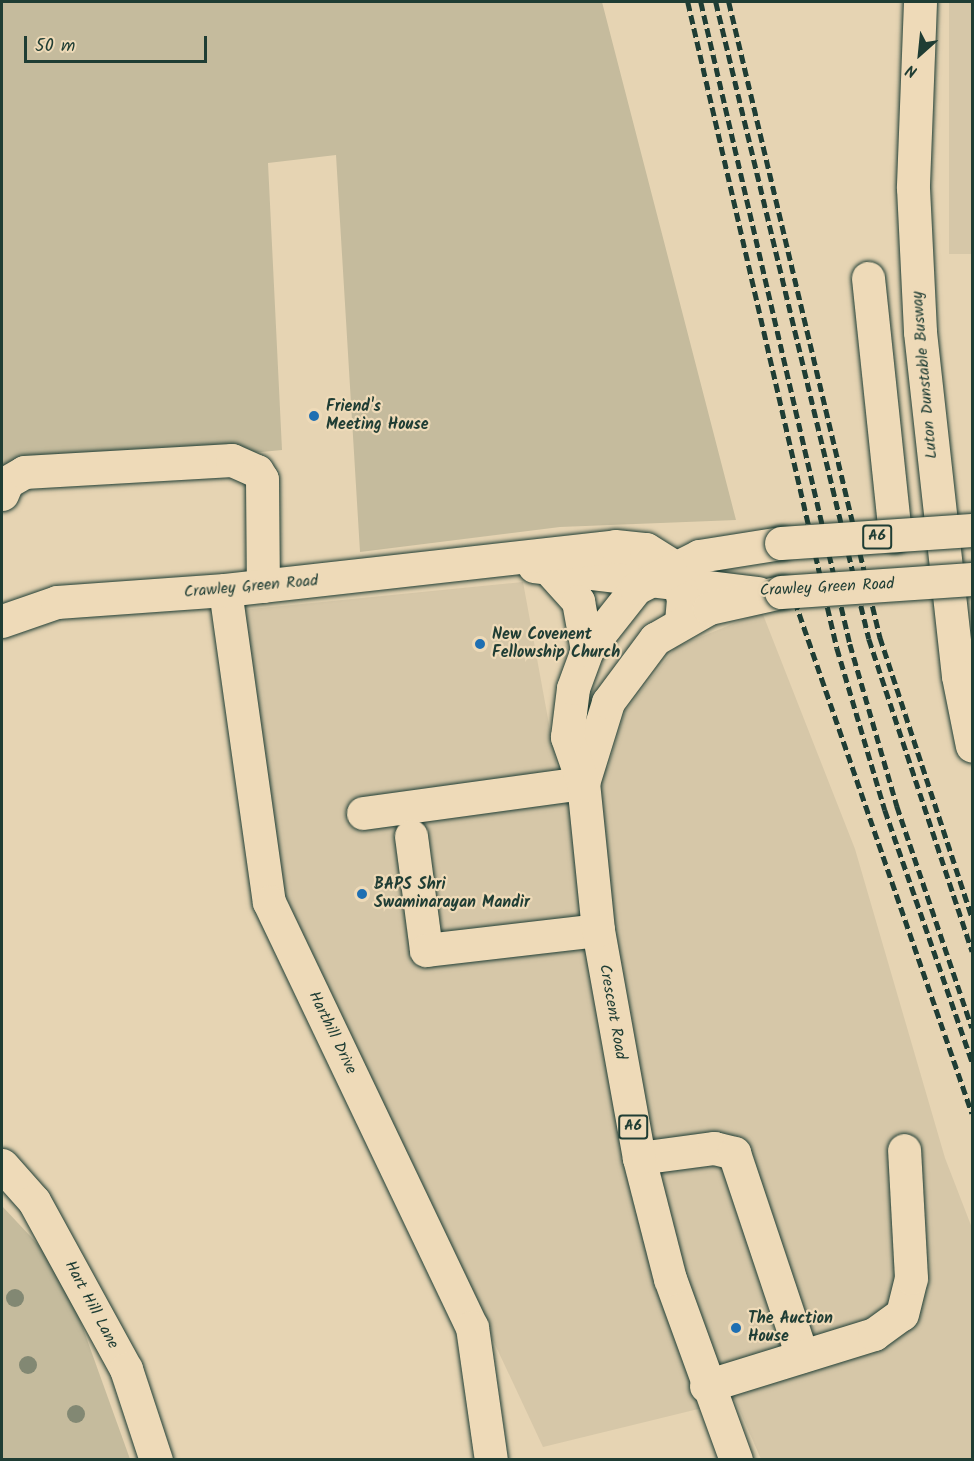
<!DOCTYPE html>
<html>
<head>
<meta charset="utf-8">
<style>
  body { margin:0 }
  #map { position:relative; width:974px; height:1461px; overflow:hidden; background:#e6d4b3; font-family:Kalam,sans-serif }
  div>[style] { position:absolute }
  .built>* { inset:0; background:#d6c7a8; transform-origin:0 0 }
  .green>* { inset:0; background:#c5bb9d }
  .roads { filter:drop-shadow(0 0 2px #1f3d34) drop-shadow(0 0 2px #1f3d34) }
  .minor>* { height:33px; margin:-16.5px; padding:0 16.5px; transform-origin:16.5px; border-radius:16.5px; background:#eedab8 }
  .highway>* { height:33px; margin:-16.5px; padding:0 16.5px; transform-origin:16.5px; border-radius:16.5px; background:#eedab8 }
  .rail>* { height:4.5px; margin-top:-2.25px; transform-origin:0; background:repeating-linear-gradient(90deg,#1f3d34 0 9px,transparent 0 13.5px) }
  .bridges { filter:drop-shadow(0 0 2px #1f3d34) drop-shadow(0 0 2px #1f3d34) }
  .highway-bridge>* { height:33px; margin:-16.5px; padding:0 16.5px; transform-origin:16.5px; border-radius:16.5px; background:#eedab8 }
  .trees>* { width:18px; height:18px; margin:-9px; border-radius:50%; background:#828873 }
  .dots>* { width:16px; height:16px; translate:-50% -50%; box-sizing:border-box; border:3px solid #eedab8; border-radius:50% }
  span { translate:-50% -50%; white-space:nowrap; text-align:center; line-height:1.15; -webkit-text-stroke:4.5px #eedab8; paint-order:stroke }
  .shield-label span { padding:2px 4px; background:#eedab8; border:2px solid; border-radius:4px; -webkit-text-stroke-width:0 }
  .shield-label { font-size:15px; color:#1f3d34; font-weight:700 }
  .street-label { font-size:16px; color:#1f3d34 }
  .poi-label { font-size:16px; color:#1f3d34; font-weight:700 }
  .left { translate:0 -50%; text-align:left }
  .frame { position:absolute; inset:0; border:3px solid #1f3d34; pointer-events:none }
  .north { position:absolute; left:890px; top:24px; width:60px; height:60px; -webkit-text-stroke:4px #eedab8; paint-order:stroke; rotate:207deg; font-size:16px; font-weight:700; line-height:24px; text-align:center; color:#1f3d34 }
  .north::after { content:''; display:block; margin:auto; width:21px; height:27px; background:#1f3d34; clip-path:polygon(50% 0,100% 100%,50% 72%,0 100%) }
  .scale { position:absolute; left:24px; top:36px; width:183px; height:27px; box-sizing:border-box; border:3px solid #1f3d34; border-top:0; padding-left:8px; font-size:18px; line-height:21px; white-space:nowrap; color:#1f3d34; -webkit-text-stroke:4px #eedab8; paint-order:stroke }
</style>
</head>
<body>
<div id="map">
  <div class="built">
    <div style="left:949px;top:2px;width:23px;height:252px"></div>
    <div style="clip-path:polygon(523px 582px,557px 768px,608px 767px,625px 711px,676px 647px,762px 612px,855px 849px,945px 1158px,972px 1228px,972px 1459px,761px 1459px,735px 1400px,543px 1447px,285px 895px,242px 610px)"></div>
  </div>
  <div class="green">
    <div style="clip-path:polygon(2px 2px,602px 2px,736px 520px,560px 527px,360px 552px,336px 155px,268px 163px,282px 450px,2px 477px)"></div>
    <div style="clip-path:polygon(2px 1206px,62px 1270px,130px 1459px,2px 1459px)"></div>
  </div>
  <div class="roads">
    <div class="minor">
      <div style="left:920px;top:2px;width:186px;rotate:92.2deg"></div>
      <div style="left:913px;top:188px;width:144px;rotate:87.2deg"></div>
      <div style="left:920px;top:332px;width:346px;rotate:83.7deg"></div>
      <div style="left:958px;top:676px;width:71px;rotate:78.7deg"></div>
      <div style="left:868px;top:278px;width:259px;rotate:84deg"></div>
      <div style="left:2px;top:494px;width:13px;rotate:-67deg"></div>
      <div style="left:7px;top:482px;width:20px;rotate:-30deg"></div>
      <div style="left:24px;top:472px;width:208px;rotate:-3.3deg"></div>
      <div style="left:232px;top:460px;width:27px;rotate:24deg"></div>
      <div style="left:257px;top:471px;width:9px;rotate:58deg"></div>
      <div style="left:262px;top:479px;width:107px;rotate:89.5deg"></div>
      <div style="left:534px;top:566px;width:226px;rotate:6.9deg"></div>
      <div style="left:548px;top:568px;width:45px;rotate:47.7deg"></div>
      <div style="left:578px;top:601px;width:50px;rotate:79.6deg"></div>
      <div style="left:225px;top:590px;width:315px;rotate:82deg"></div>
      <div style="left:269px;top:902px;width:471px;rotate:64.5deg"></div>
      <div style="left:472px;top:1327px;width:134px;rotate:81.9deg"></div>
      <div style="left:2px;top:621px;width:58px;rotate:-19.1deg"></div>
      <div style="left:57px;top:602px;width:168px;rotate:-4.1deg"></div>
      <div style="left:225px;top:590px;width:392px;rotate:-6.4deg"></div>
      <div style="left:615px;top:546px;width:31px;rotate:6deg"></div>
      <div style="left:646px;top:549px;width:32px;rotate:32deg"></div>
      <div style="left:673px;top:566px;width:34px;rotate:73deg"></div>
      <div style="left:683px;top:599px;width:21px;rotate:95deg"></div>
      <div style="left:363px;top:813px;width:222px;rotate:-7.8deg"></div>
      <div style="left:411px;top:836px;width:115px;rotate:82.5deg"></div>
      <div style="left:426px;top:950px;width:173px;rotate:-6.6deg"></div>
      <div style="left:639px;top:1158px;width:76px;rotate:-7.6deg"></div>
      <div style="left:714px;top:1148px;width:21px;rotate:14deg"></div>
      <div style="left:734px;top:1153px;width:214px;rotate:71.5deg"></div>
      <div style="left:2px;top:1165px;width:48px;rotate:48.4deg"></div>
      <div style="left:34px;top:1201px;width:192px;rotate:61.3deg"></div>
      <div style="left:126px;top:1369px;width:96px;rotate:71.8deg"></div>
      <div style="left:706px;top:1386px;width:176px;rotate:-17.2deg"></div>
      <div style="left:874px;top:1334px;width:34px;rotate:-36deg"></div>
      <div style="left:902px;top:1314px;width:37px;rotate:-76deg"></div>
      <div style="left:911px;top:1278px;width:128px;rotate:-93.1deg"></div>
    </div>
    <div class="highway">
      <div style="left:583px;top:783px;width:85px;rotate:-72.8deg"></div>
      <div style="left:608px;top:702px;width:79px;rotate:-53.3deg"></div>
      <div style="left:655px;top:639px;width:62px;rotate:-29.9deg"></div>
      <div style="left:709px;top:608px;width:74px;rotate:-12.5deg"></div>
      <div style="left:736px;top:1460px;width:193px;rotate:-110deg"></div>
      <div style="left:670px;top:1279px;width:125px;rotate:-104.4deg"></div>
      <div style="left:639px;top:1158px;width:232px;rotate:-100.2deg"></div>
      <div style="left:598px;top:930px;width:148px;rotate:-95.8deg"></div>
      <div style="left:583px;top:783px;width:49px;rotate:-109.2deg"></div>
      <div style="left:567px;top:737px;width:49px;rotate:-83deg"></div>
      <div style="left:573px;top:688px;width:40px;rotate:-69.8deg"></div>
      <div style="left:587px;top:650px;width:79px;rotate:-51.7deg"></div>
      <div style="left:636px;top:588px;width:71px;rotate:-26.9deg"></div>
      <div style="left:699px;top:556px;width:83px;rotate:-9deg"></div>
    </div>
  </div>
  <div class="rail">
    <div style="left:688px;top:2px;width:663px;rotate:77.01deg"></div>
    <div style="left:837px;top:648px;width:169px;rotate:73.5deg"></div>
    <div style="left:885px;top:810px;width:266px;rotate:70.9deg"></div>
    <div style="left:701px;top:2px;width:659px;rotate:76.93deg"></div>
    <div style="left:850px;top:644px;width:169px;rotate:73.8deg"></div>
    <div style="left:897px;top:806px;width:234px;rotate:71.3deg"></div>
    <div style="left:716px;top:2px;width:655px;rotate:76.49deg"></div>
    <div style="left:869px;top:639px;width:329px;rotate:71.7deg"></div>
    <div style="left:729px;top:2px;width:653px;rotate:76.62deg"></div>
    <div style="left:880px;top:637px;width:294px;rotate:71.8deg"></div>
    <div style="left:795px;top:601px;width:542px;rotate:70.93deg"></div>
  </div>
  <div class="bridges">
    <div class="highway-bridge">
      <div style="left:781px;top:543px;width:191px;rotate:-3.9deg"></div>
      <div style="left:781px;top:592px;width:191px;rotate:-3.9deg"></div>
    </div>
  </div>
  <div class="trees">
    <div style="left:15px;top:1298px"></div>
    <div style="left:28px;top:1365px"></div>
    <div style="left:76px;top:1414px"></div>
  </div>
  <div class="dots">
    <div style="left:314px;top:416px;background:#1f6fb2"></div>
    <div style="left:480px;top:644px;background:#1f6fb2"></div>
    <div style="left:362px;top:894px;background:#1f6fb2"></div>
    <div style="left:736px;top:1328px;background:#1f6fb2"></div>
  </div>
  <div class="shield-label">
    <span style="left:877px;top:537px">A6</span>
    <span style="left:633px;top:1127px">A6</span>
  </div>
  <div class="street-label">
    <span style="left:925px;top:375px;rotate:-95deg">Luton Dunstable Busway</span>
    <span style="left:251px;top:587px;rotate:-5deg">Crawley Green Road</span>
    <span style="left:827px;top:588px;rotate:-3deg">Crawley Green Road</span>
    <span style="left:612px;top:1012px;rotate:80deg">Crescent Road</span>
    <span style="left:332px;top:1033px;rotate:64deg">Harthill Drive</span>
    <span style="left:91px;top:1305px;rotate:62deg">Hart Hill Lane</span>
  </div>
  <div class="poi-label">
    <span class="left" style="left:326px;top:416px">Friend's<br>Meeting House</span>
    <span class="left" style="left:492px;top:644px">New Covenent<br>Fellowship Church</span>
    <span class="left" style="left:374px;top:894px">BAPS Shri<br>Swaminarayan Mandir</span>
    <span class="left" style="left:748px;top:1328px">The Auction<br>House</span>
  </div>
  <div class="frame"></div>
  <div class="north">N</div>
  <div class="scale">50 m</div>
</div>
</body>
</html>
